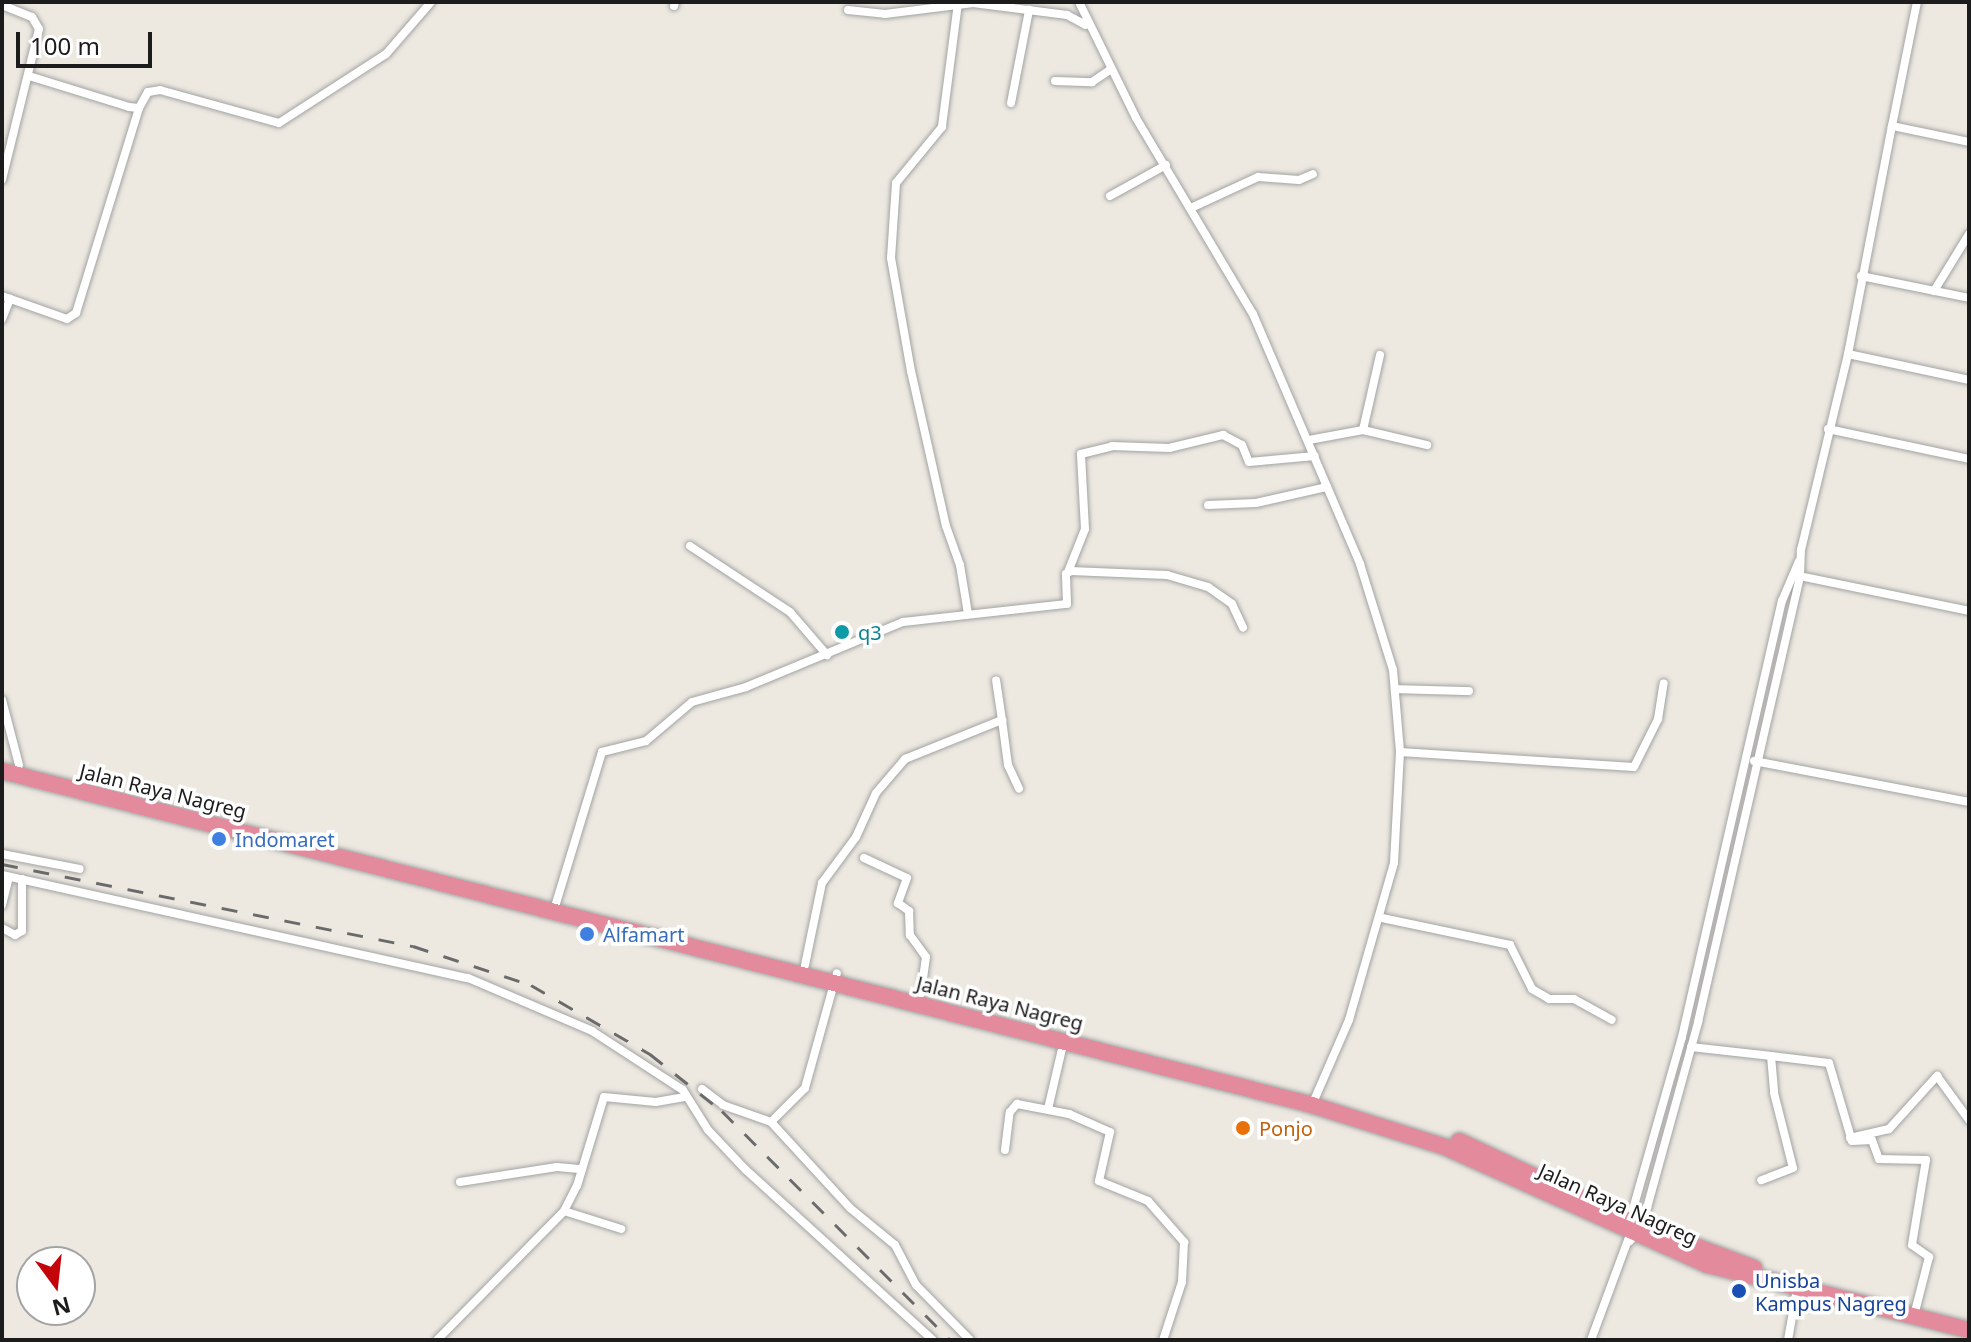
<!DOCTYPE html>
<html>
<head>
<meta charset="utf-8">
<style>
  body { margin:0 }
  #map { position:relative; width:1971px; height:1342px; overflow:hidden; background:#ede9e1; font-family:"Noto Sans",sans-serif }
  div>[style] { position:absolute }
  .roads { filter:drop-shadow(0 0 2px #a3a3a3) drop-shadow(0 0 2px #a3a3a3) }
  .street>* { height:8px; margin:-4px; padding:0 4px; transform-origin:4px; border-radius:4px; background:#fff }
  .highway>* { height:16px; margin:-8px; padding:0 8px; transform-origin:8px; border-radius:8px; background:#e48a9d }
  .rail>* { height:3px; margin-top:-1.5px; transform-origin:0; background:repeating-linear-gradient(90deg,#6a6a6a 0 16px,transparent 0 32px) }
  .dots>* { width:22px; height:22px; translate:-50% -50%; box-sizing:border-box; border:4px solid #fff; border-radius:50% }
  span { translate:-50% -50%; white-space:nowrap; text-align:center; line-height:1.15; -webkit-text-stroke:7px #fff; paint-order:stroke }
  .culture-label { font-size:20px; color:#0d838f }
  .left { translate:0 -50%; text-align:left }
  .street-label { font-size:20px; color:#1c1c1c }
  .shop-label { font-size:20px; color:#366cbe }
  .food-label { font-size:20px; color:#c56008 }
  .transit-label { font-size:20px; color:#164399 }
  .frame { position:absolute; inset:0; border:4px solid #1c1c1c; pointer-events:none }
  .north { position:absolute; left:16px; top:1246px; width:80px; height:80px; box-sizing:border-box; background:#fff; border:2px solid #a4a4a4; border-radius:50%; rotate:165deg; font-size:22px; font-weight:700; line-height:32px; text-align:center; color:#1c1c1c }
  .north::after { content:''; display:block; margin:auto; width:28px; height:36px; background:#c30509; clip-path:polygon(50% 0,100% 100%,50% 72%,0 100%) }
  .scale { position:absolute; left:16px; top:32px; width:136px; height:36px; box-sizing:border-box; border:4px solid #1c1c1c; border-top:0; padding-left:10px; font-size:24px; line-height:28px; white-space:nowrap; color:#1c1c1c; -webkit-text-stroke:6px #fff; paint-order:stroke }
</style>
</head>
<body>
<div id="map">
  <div class="roads">
    <div class="street">
      <div style="left:1079px;top:2px;width:129px;rotate:63.8deg"></div>
      <div style="left:1136px;top:118px;width:228px;rotate:59.2deg"></div>
      <div style="left:1253px;top:314px;width:272px;rotate:66.8deg"></div>
      <div style="left:1360px;top:564px;width:111px;rotate:72.7deg"></div>
      <div style="left:1393px;top:670px;width:82px;rotate:85.1deg"></div>
      <div style="left:1400px;top:752px;width:111px;rotate:93.1deg"></div>
      <div style="left:1394px;top:863px;width:163px;rotate:106deg"></div>
      <div style="left:1349px;top:1020px;width:93px;rotate:113.5deg"></div>
      <div style="left:958px;top:3px;width:125px;rotate:97.4deg"></div>
      <div style="left:942px;top:127px;width:72px;rotate:129.4deg"></div>
      <div style="left:896px;top:183px;width:75px;rotate:93.8deg"></div>
      <div style="left:891px;top:258px;width:115px;rotate:80deg"></div>
      <div style="left:911px;top:371px;width:159px;rotate:77.3deg"></div>
      <div style="left:946px;top:526px;width:41px;rotate:70.3deg"></div>
      <div style="left:960px;top:565px;width:50px;rotate:80.7deg"></div>
      <div style="left:2px;top:5px;width:32px;rotate:22deg"></div>
      <div style="left:32px;top:17px;width:14px;rotate:60deg"></div>
      <div style="left:39px;top:29px;width:155px;rotate:103.8deg"></div>
      <div style="left:674px;top:6px;width:4px;rotate:-76deg"></div>
      <div style="left:848px;top:10px;width:37px;rotate:6deg"></div>
      <div style="left:885px;top:14px;width:89px;rotate:-7.1deg"></div>
      <div style="left:973px;top:3px;width:95px;rotate:7.3deg"></div>
      <div style="left:1067px;top:15px;width:21px;rotate:28deg"></div>
      <div style="left:29px;top:76px;width:105px;rotate:17.2deg"></div>
      <div style="left:129px;top:107px;width:10px;rotate:6deg"></div>
      <div style="left:139px;top:108px;width:18px;rotate:-61deg"></div>
      <div style="left:148px;top:92px;width:12px;rotate:-9deg"></div>
      <div style="left:160px;top:90px;width:123px;rotate:15.5deg"></div>
      <div style="left:279px;top:123px;width:127px;rotate:-32.8deg"></div>
      <div style="left:386px;top:54px;width:69px;rotate:-49.1deg"></div>
      <div style="left:1055px;top:81px;width:37px;rotate:2deg"></div>
      <div style="left:1092px;top:82px;width:23px;rotate:-34deg"></div>
      <div style="left:1011px;top:103px;width:95px;rotate:-79deg"></div>
      <div style="left:1892px;top:126px;width:126px;rotate:-78.6deg"></div>
      <div style="left:1110px;top:196px;width:64px;rotate:-29deg"></div>
      <div style="left:1193px;top:207px;width:72px;rotate:-24.8deg"></div>
      <div style="left:1258px;top:177px;width:41px;rotate:4.2deg"></div>
      <div style="left:1299px;top:180px;width:15px;rotate:-23deg"></div>
      <div style="left:1861px;top:276px;width:110px;rotate:11.5deg"></div>
      <div style="left:1934px;top:291px;width:67px;rotate:-58.4deg"></div>
      <div style="left:2px;top:296px;width:69px;rotate:19.5deg"></div>
      <div style="left:67px;top:319px;width:11px;rotate:-34deg"></div>
      <div style="left:76px;top:313px;width:214px;rotate:-72.9deg"></div>
      <div style="left:2px;top:319px;width:22px;rotate:-68deg"></div>
      <div style="left:1848px;top:354px;width:124px;rotate:12.1deg"></div>
      <div style="left:1828px;top:429px;width:144px;rotate:12deg"></div>
      <div style="left:1363px;top:430px;width:66px;rotate:13.2deg"></div>
      <div style="left:1309px;top:440px;width:55px;rotate:-10.5deg"></div>
      <div style="left:1363px;top:430px;width:77px;rotate:-77.2deg"></div>
      <div style="left:1208px;top:505px;width:48px;rotate:-2.4deg"></div>
      <div style="left:1256px;top:503px;width:73px;rotate:-12.7deg"></div>
      <div style="left:690px;top:546px;width:120px;rotate:33.4deg"></div>
      <div style="left:790px;top:612px;width:57px;rotate:49.3deg"></div>
      <div style="left:1068px;top:572px;width:46px;rotate:-68.4deg"></div>
      <div style="left:1085px;top:529px;width:75px;rotate:-93.1deg"></div>
      <div style="left:1081px;top:454px;width:32px;rotate:-14deg"></div>
      <div style="left:1112px;top:446px;width:57px;rotate:2deg"></div>
      <div style="left:1169px;top:448px;width:56px;rotate:-13.5deg"></div>
      <div style="left:1223px;top:435px;width:21px;rotate:28deg"></div>
      <div style="left:1242px;top:445px;width:18px;rotate:68deg"></div>
      <div style="left:1249px;top:462px;width:66px;rotate:-5.2deg"></div>
      <div style="left:1799px;top:576px;width:174px;rotate:11.6deg"></div>
      <div style="left:1396px;top:689px;width:73px;rotate:1.6deg"></div>
      <div style="left:2px;top:700px;width:67px;rotate:75.3deg"></div>
      <div style="left:1002px;top:720px;width:45px;rotate:82.4deg"></div>
      <div style="left:1008px;top:765px;width:26px;rotate:65deg"></div>
      <div style="left:1400px;top:752px;width:234px;rotate:3.7deg"></div>
      <div style="left:1634px;top:767px;width:54px;rotate:-63.4deg"></div>
      <div style="left:1658px;top:719px;width:36px;rotate:-81deg"></div>
      <div style="left:1754px;top:761px;width:219px;rotate:10.8deg"></div>
      <div style="left:2px;top:854px;width:79px;rotate:10.9deg"></div>
      <div style="left:864px;top:858px;width:47px;rotate:24.9deg"></div>
      <div style="left:907px;top:878px;width:27px;rotate:110deg"></div>
      <div style="left:898px;top:903px;width:14px;rotate:36deg"></div>
      <div style="left:909px;top:911px;width:24px;rotate:88deg"></div>
      <div style="left:910px;top:935px;width:27px;rotate:54deg"></div>
      <div style="left:926px;top:957px;width:37px;rotate:98deg"></div>
      <div style="left:2px;top:875px;width:477px;rotate:12.5deg"></div>
      <div style="left:468px;top:978px;width:135px;rotate:23.1deg"></div>
      <div style="left:592px;top:1031px;width:108px;rotate:33deg"></div>
      <div style="left:683px;top:1090px;width:47px;rotate:58deg"></div>
      <div style="left:708px;top:1130px;width:55px;rotate:46.5deg"></div>
      <div style="left:746px;top:1170px;width:253px;rotate:42.3deg"></div>
      <div style="left:2px;top:905px;width:29px;rotate:-76deg"></div>
      <div style="left:554px;top:910px;width:165px;rotate:-73.1deg"></div>
      <div style="left:602px;top:752px;width:45px;rotate:-14deg"></div>
      <div style="left:646px;top:741px;width:60px;rotate:-40.3deg"></div>
      <div style="left:692px;top:702px;width:56px;rotate:-15.5deg"></div>
      <div style="left:746px;top:687px;width:170px;rotate:-22.5deg"></div>
      <div style="left:903px;top:622px;width:165px;rotate:-6.3deg"></div>
      <div style="left:1067px;top:604px;width:30px;rotate:-92deg"></div>
      <div style="left:1066px;top:574px;width:6px;rotate:-31deg"></div>
      <div style="left:1071px;top:571px;width:96px;rotate:2.4deg"></div>
      <div style="left:1167px;top:575px;width:43px;rotate:16.3deg"></div>
      <div style="left:1208px;top:587px;width:29px;rotate:35deg"></div>
      <div style="left:1232px;top:604px;width:26px;rotate:65deg"></div>
      <div style="left:1382px;top:918px;width:131px;rotate:11.9deg"></div>
      <div style="left:1510px;top:945px;width:49px;rotate:63.4deg"></div>
      <div style="left:1532px;top:989px;width:20px;rotate:30deg"></div>
      <div style="left:1549px;top:999px;width:25px"></div>
      <div style="left:1574px;top:999px;width:43px;rotate:28.9deg"></div>
      <div style="left:2px;top:928px;width:15px;rotate:28deg"></div>
      <div style="left:15px;top:935px;width:8px;rotate:-30deg"></div>
      <div style="left:22px;top:931px;width:52px;rotate:-90deg"></div>
      <div style="left:805px;top:965px;width:84px;rotate:-78.3deg"></div>
      <div style="left:822px;top:883px;width:57px;rotate:-53.5deg"></div>
      <div style="left:856px;top:837px;width:48px;rotate:-65.6deg"></div>
      <div style="left:876px;top:793px;width:45px;rotate:-49.5deg"></div>
      <div style="left:905px;top:759px;width:105px;rotate:-21.9deg"></div>
      <div style="left:1002px;top:720px;width:40px;rotate:-98.5deg"></div>
      <div style="left:1691px;top:1047px;width:81px;rotate:6.4deg"></div>
      <div style="left:1771px;top:1056px;width:37px;rotate:85deg"></div>
      <div style="left:1774px;top:1093px;width:77px;rotate:75.8deg"></div>
      <div style="left:1793px;top:1168px;width:34px;rotate:159deg"></div>
      <div style="left:1771px;top:1056px;width:58px;rotate:6.9deg"></div>
      <div style="left:1829px;top:1063px;width:81px;rotate:73.6deg"></div>
      <div style="left:1852px;top:1141px;width:20px;rotate:-3deg"></div>
      <div style="left:1872px;top:1140px;width:20px;rotate:70deg"></div>
      <div style="left:1879px;top:1159px;width:47px;rotate:1.2deg"></div>
      <div style="left:1926px;top:1160px;width:86px;rotate:99.4deg"></div>
      <div style="left:1912px;top:1245px;width:21px;rotate:35deg"></div>
      <div style="left:1929px;top:1257px;width:53px;rotate:104.3deg"></div>
      <div style="left:702px;top:1089px;width:26px;rotate:37deg"></div>
      <div style="left:723px;top:1105px;width:51px;rotate:19.5deg"></div>
      <div style="left:771px;top:1122px;width:117px;rotate:47.4deg"></div>
      <div style="left:850px;top:1208px;width:58px;rotate:39.4deg"></div>
      <div style="left:895px;top:1245px;width:45px;rotate:62.3deg"></div>
      <div style="left:916px;top:1285px;width:77px;rotate:45.5deg"></div>
      <div style="left:1048px;top:1109px;width:71px;rotate:-76.9deg"></div>
      <div style="left:771px;top:1122px;width:48px;rotate:-45deg"></div>
      <div style="left:805px;top:1088px;width:119px;rotate:-74.5deg"></div>
      <div style="left:1850px;top:1138px;width:40px;rotate:-13deg"></div>
      <div style="left:1889px;top:1129px;width:72px;rotate:-47.8deg"></div>
      <div style="left:1937px;top:1076px;width:54px;rotate:54deg"></div>
      <div style="left:1005px;top:1150px;width:38px;rotate:-83deg"></div>
      <div style="left:1010px;top:1112px;width:11px;rotate:-49deg"></div>
      <div style="left:1017px;top:1104px;width:53px;rotate:10.9deg"></div>
      <div style="left:1069px;top:1114px;width:45px;rotate:23.7deg"></div>
      <div style="left:1110px;top:1132px;width:50px;rotate:102.7deg"></div>
      <div style="left:1099px;top:1181px;width:53px;rotate:22.2deg"></div>
      <div style="left:1148px;top:1201px;width:55px;rotate:48.7deg"></div>
      <div style="left:1184px;top:1242px;width:40px;rotate:92.9deg"></div>
      <div style="left:1182px;top:1282px;width:61px;rotate:108.1deg"></div>
      <div style="left:460px;top:1182px;width:98px;rotate:-8.8deg"></div>
      <div style="left:557px;top:1167px;width:25px;rotate:5deg"></div>
      <div style="left:564px;top:1211px;width:60px;rotate:17.5deg"></div>
      <div style="left:1629px;top:1223px;width:193px;rotate:-74.1deg"></div>
      <div style="left:1682px;top:1037px;width:447px;rotate:-77.1deg"></div>
      <div style="left:1782px;top:601px;width:43px;rotate:-67deg"></div>
      <div style="left:1630px;top:1241px;width:19px;rotate:-51deg"></div>
      <div style="left:1642px;top:1226px;width:212px;rotate:-74.6deg"></div>
      <div style="left:1698px;top:1022px;width:458px;rotate:-77.1deg"></div>
      <div style="left:1800px;top:576px;width:26px;rotate:-88deg"></div>
      <div style="left:1801px;top:550px;width:202px;rotate:-76.5deg"></div>
      <div style="left:1848px;top:354px;width:232px;rotate:-79.1deg"></div>
      <div style="left:1892px;top:126px;width:79px;rotate:11.7deg"></div>
      <div style="left:437px;top:1340px;width:181px;rotate:-45.4deg"></div>
      <div style="left:564px;top:1211px;width:28px;rotate:-63deg"></div>
      <div style="left:577px;top:1186px;width:93px;rotate:-73.1deg"></div>
      <div style="left:604px;top:1097px;width:52px;rotate:5.5deg"></div>
      <div style="left:656px;top:1102px;width:29px;rotate:-10deg"></div>
      <div style="left:1591px;top:1340px;width:110px;rotate:-69.7deg"></div>
      <div style="left:1788px;top:1340px;width:52px;rotate:-80deg"></div>
    </div>
    <div class="highway">
      <div style="left:2px;top:771px;width:1352px;rotate:14.3deg"></div>
      <div style="left:1312px;top:1105px;width:139px;rotate:17.5deg"></div>
      <div style="left:1445px;top:1147px;width:288px;rotate:24.2deg"></div>
      <div style="left:1708px;top:1265px;width:269px;rotate:14deg"></div>
      <div style="left:1459px;top:1141px;width:192px;rotate:25.2deg"></div>
      <div style="left:1633px;top:1223px;width:129px;rotate:20.4deg"></div>
    </div>
  </div>
  <div class="rail">
    <div style="left:2px;top:864px;width:419px;rotate:11.3deg"></div>
    <div style="left:413px;top:946px;width:124px;rotate:18.3deg"></div>
    <div style="left:531px;top:985px;width:138px;rotate:30.1deg"></div>
    <div style="left:650px;top:1054px;width:92px;rotate:38.4deg"></div>
    <div style="left:722px;top:1111px;width:323px;rotate:45.1deg"></div>
  </div>
  <div class="dots">
    <div style="left:842px;top:632px;background:#0f9aa8"></div>
    <div style="left:219px;top:839px;background:#3f7fe0"></div>
    <div style="left:587px;top:934px;background:#3f7fe0"></div>
    <div style="left:1243px;top:1128px;background:#e8710a"></div>
    <div style="left:1739px;top:1291px;background:#1a4fb4"></div>
  </div>
  <div class="culture-label">
    <span class="left" style="left:858px;top:632px">q3</span>
  </div>
  <div class="street-label">
    <span style="left:163px;top:791px;rotate:14deg">Jalan Raya Nagreg</span>
    <span style="left:1000px;top:1003px;rotate:14deg">Jalan Raya Nagreg</span>
    <span style="left:1618px;top:1204px;rotate:24deg">Jalan Raya Nagreg</span>
  </div>
  <div class="shop-label">
    <span class="left" style="left:235px;top:839px">Indomaret</span>
    <span class="left" style="left:603px;top:934px">Alfamart</span>
  </div>
  <div class="food-label">
    <span class="left" style="left:1259px;top:1128px">Ponjo</span>
  </div>
  <div class="transit-label">
    <span class="left" style="left:1755px;top:1292px">Unisba<br>Kampus Nagreg</span>
  </div>
  <div class="frame"></div>
  <div class="north">N</div>
  <div class="scale">100 m</div>
</div>
</body>
</html>
